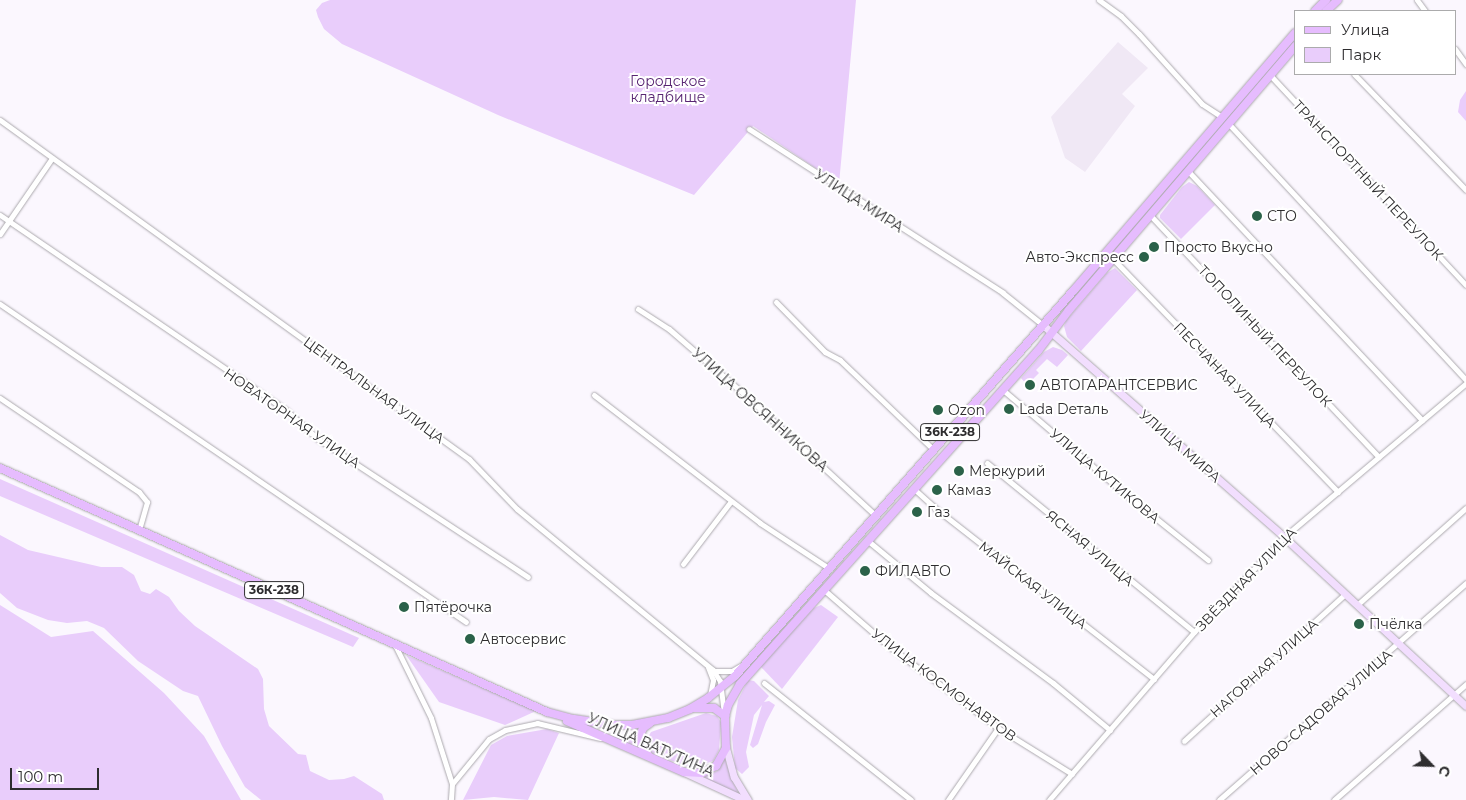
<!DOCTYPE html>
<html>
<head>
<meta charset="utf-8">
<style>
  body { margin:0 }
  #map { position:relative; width:1466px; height:800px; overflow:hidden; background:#fbf7fe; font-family:Montserrat,sans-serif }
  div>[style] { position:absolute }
  .built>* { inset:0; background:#f0e8f5 }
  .green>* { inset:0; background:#e9cdfb }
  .roads { filter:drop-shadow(0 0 1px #aca9ae) drop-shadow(0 0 1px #aca9ae) }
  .street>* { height:5px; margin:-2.5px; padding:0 2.5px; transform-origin:2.5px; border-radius:2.5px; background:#fff }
  .secondary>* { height:7px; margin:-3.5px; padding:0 3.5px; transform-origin:3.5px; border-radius:3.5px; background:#f2defe }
  .primary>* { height:8px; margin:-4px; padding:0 4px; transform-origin:4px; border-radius:4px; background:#e6bcfe }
  .dots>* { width:14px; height:14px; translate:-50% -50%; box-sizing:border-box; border:2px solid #fff; border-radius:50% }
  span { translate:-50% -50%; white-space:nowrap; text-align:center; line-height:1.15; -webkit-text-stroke:4px #fff; paint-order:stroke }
  .shield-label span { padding:1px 4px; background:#fff; border:1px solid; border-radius:4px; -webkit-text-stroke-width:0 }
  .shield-label { font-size:12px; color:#2e2d2f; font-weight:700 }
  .park-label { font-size:14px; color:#592673 }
  .street-label { font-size:14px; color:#2e2d2f }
  .poi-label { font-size:14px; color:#2e2d2f }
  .left { translate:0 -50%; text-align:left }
  .right { translate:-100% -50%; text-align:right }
  .legend { position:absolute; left:1294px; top:10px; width:162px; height:65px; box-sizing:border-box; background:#fff; border:1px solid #ababac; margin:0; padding:6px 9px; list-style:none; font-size:15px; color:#2e2d2f }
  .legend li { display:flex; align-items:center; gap:10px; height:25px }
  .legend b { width:25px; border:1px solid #ababac }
  .north { position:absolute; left:1406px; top:740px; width:50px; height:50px; -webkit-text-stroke:4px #fff; paint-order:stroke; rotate:114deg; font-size:14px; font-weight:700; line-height:20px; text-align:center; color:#2e2d2f }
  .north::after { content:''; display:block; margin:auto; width:18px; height:22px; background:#2e2d2f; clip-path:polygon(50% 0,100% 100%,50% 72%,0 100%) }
  .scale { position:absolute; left:10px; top:768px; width:89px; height:22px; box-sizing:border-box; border:2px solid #2e2d2f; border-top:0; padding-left:6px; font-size:15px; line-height:18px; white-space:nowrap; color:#2e2d2f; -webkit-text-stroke:4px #fff; paint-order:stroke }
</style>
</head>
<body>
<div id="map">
  <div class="built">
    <div style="clip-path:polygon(1118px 42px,1148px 68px,1122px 94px,1135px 106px,1085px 172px,1065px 158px,1051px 117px)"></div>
  </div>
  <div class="green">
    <div style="clip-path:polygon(330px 0,856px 0,839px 184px,753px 126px,694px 195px,498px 115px,342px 44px,324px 29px,318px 17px,316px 10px,322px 3px)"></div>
    <div style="clip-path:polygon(1466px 91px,1466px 121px,1458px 112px,1460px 100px)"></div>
    <div style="clip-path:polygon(1189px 182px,1197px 186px,1215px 205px,1181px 239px,1160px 218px,1160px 215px,1182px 187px)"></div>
    <div style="clip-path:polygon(1115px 268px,1137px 290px,1081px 351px,1067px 337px,1064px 326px,1066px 321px,1107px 273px)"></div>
    <div style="clip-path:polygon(1053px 347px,1062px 350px,1068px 355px,1057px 367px,1047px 359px,1036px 370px,1039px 373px,1027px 385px,1021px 378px,1044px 352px)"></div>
    <div style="clip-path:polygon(0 479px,359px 638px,353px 647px,0 496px)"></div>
    <div style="clip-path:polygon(0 535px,28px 550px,101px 567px,122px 567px,134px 575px,141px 591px,150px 594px,156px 589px,169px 597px,179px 611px,195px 626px,258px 669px,263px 679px,264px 709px,269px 726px,298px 754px,306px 755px,310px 771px,329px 780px,344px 779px,354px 776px,382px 794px,384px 800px,261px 800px,245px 787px,222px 746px,198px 696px,183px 691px,138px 661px,104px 628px,87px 621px,67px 623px,48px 620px,17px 608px,0 593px)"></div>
    <div style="clip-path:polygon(0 605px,51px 637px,93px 631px,164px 693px,204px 736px,241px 800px,0 800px)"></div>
    <div style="clip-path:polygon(821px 605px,838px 617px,782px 689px,760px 666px,814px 608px)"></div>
    <div style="clip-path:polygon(406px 655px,536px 711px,505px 725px,439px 702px)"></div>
    <div style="clip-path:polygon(748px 680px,754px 681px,769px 696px,764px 702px,769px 701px,775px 705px,766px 722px,758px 744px,753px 748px,750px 745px,762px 705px,754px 715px,746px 752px,749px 767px,742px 774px,735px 768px,732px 737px,738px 700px)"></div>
    <div style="clip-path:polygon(706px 713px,717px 716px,721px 722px,719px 750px,713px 761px,693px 768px,655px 755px,647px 749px,646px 741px,651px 732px)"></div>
    <div style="clip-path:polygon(547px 729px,559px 733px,528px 800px,494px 797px,463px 800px,491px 745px,507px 736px)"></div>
    <div style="clip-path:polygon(634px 736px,634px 747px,612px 737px)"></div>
    <div style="clip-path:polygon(725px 759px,732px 780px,739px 794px,702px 778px,717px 771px)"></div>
  </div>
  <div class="roads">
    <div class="street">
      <div style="left:1099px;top:0;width:27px;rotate:36deg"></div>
      <div style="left:1121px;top:16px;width:25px;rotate:45deg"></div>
      <div style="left:1139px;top:34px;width:94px;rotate:48deg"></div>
      <div style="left:1202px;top:104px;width:24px;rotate:33deg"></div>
      <div style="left:1417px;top:0;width:14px;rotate:54deg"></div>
      <div style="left:1455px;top:49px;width:19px;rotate:54deg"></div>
      <div style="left:1354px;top:74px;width:161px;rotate:46deg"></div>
      <div style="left:1270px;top:75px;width:287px;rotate:47deg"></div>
      <div style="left:0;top:120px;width:579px;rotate:35.86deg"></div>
      <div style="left:469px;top:459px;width:69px;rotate:46.2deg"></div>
      <div style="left:517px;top:509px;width:254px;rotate:39.4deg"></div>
      <div style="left:713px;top:670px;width:13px;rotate:58deg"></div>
      <div style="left:720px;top:681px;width:32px;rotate:83deg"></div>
      <div style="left:1228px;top:123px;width:350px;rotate:47.2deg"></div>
      <div style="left:749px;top:129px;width:302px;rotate:32.8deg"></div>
      <div style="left:1003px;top:293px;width:51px;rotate:38.7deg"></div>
      <div style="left:1188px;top:171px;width:342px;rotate:46.8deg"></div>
      <div style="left:0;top:215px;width:348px;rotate:34.3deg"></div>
      <div style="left:287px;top:411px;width:42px;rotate:42.1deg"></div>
      <div style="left:318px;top:439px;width:251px;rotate:33.3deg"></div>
      <div style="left:1150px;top:215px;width:333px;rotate:46.6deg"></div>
      <div style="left:0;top:234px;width:92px;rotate:-55.6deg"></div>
      <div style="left:1113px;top:259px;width:324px;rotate:46deg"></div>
      <div style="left:776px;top:302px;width:70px;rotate:45.6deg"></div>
      <div style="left:825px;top:352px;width:17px;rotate:28deg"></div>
      <div style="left:840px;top:360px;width:130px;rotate:43.8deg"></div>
      <div style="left:0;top:304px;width:564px;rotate:34.31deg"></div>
      <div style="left:638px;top:309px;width:37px;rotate:33deg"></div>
      <div style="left:669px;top:329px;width:99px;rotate:40.9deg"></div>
      <div style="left:744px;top:394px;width:180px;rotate:42.7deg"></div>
      <div style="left:1003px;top:390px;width:157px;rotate:40.4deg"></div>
      <div style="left:1123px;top:492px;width:109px;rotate:38.7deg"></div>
      <div style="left:594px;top:395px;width:210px;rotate:37.6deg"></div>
      <div style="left:760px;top:523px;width:84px;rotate:33.3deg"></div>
      <div style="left:0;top:398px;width:168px;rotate:34.1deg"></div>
      <div style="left:139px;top:492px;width:13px;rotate:51deg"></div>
      <div style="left:147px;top:502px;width:29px;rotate:106deg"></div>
      <div style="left:987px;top:463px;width:267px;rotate:39.2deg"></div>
      <div style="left:913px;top:488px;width:30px;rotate:42deg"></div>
      <div style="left:935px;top:508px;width:278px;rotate:38deg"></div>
      <div style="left:867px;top:540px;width:83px;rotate:39.6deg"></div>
      <div style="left:931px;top:593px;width:152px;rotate:36.4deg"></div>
      <div style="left:1053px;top:683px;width:74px;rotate:39.5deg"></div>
      <div style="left:683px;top:564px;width:79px;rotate:-52.7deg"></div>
      <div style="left:823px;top:589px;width:89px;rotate:40.9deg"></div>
      <div style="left:890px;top:647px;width:135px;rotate:36.9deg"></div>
      <div style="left:998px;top:728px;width:87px;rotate:31.9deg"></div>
      <div style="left:1357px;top:605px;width:146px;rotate:-41.7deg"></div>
      <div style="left:395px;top:645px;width:81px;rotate:63.7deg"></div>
      <div style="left:431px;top:718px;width:69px;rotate:72.3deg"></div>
      <div style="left:452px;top:784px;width:16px;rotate:94deg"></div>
      <div style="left:708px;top:667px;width:14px;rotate:69deg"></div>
      <div style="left:713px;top:680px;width:15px;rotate:101deg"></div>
      <div style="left:715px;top:671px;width:17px"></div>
      <div style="left:732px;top:671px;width:12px;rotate:-31deg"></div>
      <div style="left:764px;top:683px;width:188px;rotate:38.5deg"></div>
      <div style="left:1184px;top:741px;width:218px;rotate:-42.4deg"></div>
      <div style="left:452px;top:784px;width:58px;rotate:-50.6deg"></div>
      <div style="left:489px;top:739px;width:18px;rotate:-29deg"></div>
      <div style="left:505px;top:730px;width:33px;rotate:-12deg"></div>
      <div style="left:537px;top:723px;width:65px;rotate:13.4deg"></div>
      <div style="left:948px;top:800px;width:88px;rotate:-55.2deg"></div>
      <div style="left:1049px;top:800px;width:222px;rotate:-49.2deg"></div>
      <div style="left:1194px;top:632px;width:131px;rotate:-46.5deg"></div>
      <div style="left:1284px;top:537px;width:238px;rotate:-40.2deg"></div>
      <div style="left:1219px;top:800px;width:329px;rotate:-41.3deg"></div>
      <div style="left:1334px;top:800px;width:176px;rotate:-41.3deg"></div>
    </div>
    <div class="secondary">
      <div style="left:1043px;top:325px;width:321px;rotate:41.3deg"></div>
      <div style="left:1284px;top:537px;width:248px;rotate:42.9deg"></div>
      <div style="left:726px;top:748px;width:30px;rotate:75deg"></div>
      <div style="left:734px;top:777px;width:27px;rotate:59deg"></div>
      <div style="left:684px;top:772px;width:67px;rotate:24.7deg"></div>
    </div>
    <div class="primary">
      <div style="left:1315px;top:11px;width:16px;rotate:-45deg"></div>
      <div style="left:1326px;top:11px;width:16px;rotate:-43deg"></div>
      <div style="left:0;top:468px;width:599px;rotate:24.04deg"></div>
      <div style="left:547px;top:712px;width:28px;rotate:15deg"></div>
      <div style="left:574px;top:719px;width:40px;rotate:8.5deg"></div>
      <div style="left:614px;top:725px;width:18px"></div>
      <div style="left:632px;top:725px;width:37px;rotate:-11deg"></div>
      <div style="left:668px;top:718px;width:24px;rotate:-22deg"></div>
      <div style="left:690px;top:709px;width:21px;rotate:-31deg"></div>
      <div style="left:708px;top:698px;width:35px;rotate:-39deg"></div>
      <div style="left:735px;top:676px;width:514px;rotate:-48.71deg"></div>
      <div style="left:1074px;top:290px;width:339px;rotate:-49.3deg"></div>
      <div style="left:694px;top:708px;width:20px"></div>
      <div style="left:714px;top:708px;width:14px;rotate:36deg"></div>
      <div style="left:567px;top:721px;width:128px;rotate:23.6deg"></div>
      <div style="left:684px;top:772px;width:18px;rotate:3deg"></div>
      <div style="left:702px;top:773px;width:16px;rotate:-27deg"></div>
      <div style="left:716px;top:766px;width:21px;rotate:-61deg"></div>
      <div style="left:726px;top:748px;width:32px;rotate:-92deg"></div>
      <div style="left:725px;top:716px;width:11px;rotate:-75deg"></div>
      <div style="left:728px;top:705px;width:24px;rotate:-60deg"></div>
      <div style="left:740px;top:684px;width:447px;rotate:-48.2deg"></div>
      <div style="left:1038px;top:351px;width:51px;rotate:-52.9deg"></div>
      <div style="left:1069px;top:310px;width:348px;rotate:-49.4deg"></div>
      <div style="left:648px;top:755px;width:6px;rotate:-129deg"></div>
      <div style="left:644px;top:750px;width:13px;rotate:-113deg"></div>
      <div style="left:639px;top:738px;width:11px;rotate:-68deg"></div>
      <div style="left:643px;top:728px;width:9px;rotate:-36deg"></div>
    </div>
  </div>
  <div class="dots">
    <div style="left:1257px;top:216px;background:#2b6249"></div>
    <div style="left:1154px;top:247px;background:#2b6249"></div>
    <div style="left:1144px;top:257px;background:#2b6249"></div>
    <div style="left:1030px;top:385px;background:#2b6249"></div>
    <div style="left:1009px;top:409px;background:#2b6249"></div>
    <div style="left:938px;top:410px;background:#2b6249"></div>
    <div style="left:959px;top:471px;background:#2b6249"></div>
    <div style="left:937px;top:490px;background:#2b6249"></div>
    <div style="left:917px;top:512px;background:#2b6249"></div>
    <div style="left:865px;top:571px;background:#2b6249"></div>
    <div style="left:404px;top:607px;background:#2b6249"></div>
    <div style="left:1359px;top:624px;background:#2b6249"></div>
    <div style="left:470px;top:639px;background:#2b6249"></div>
  </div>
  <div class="shield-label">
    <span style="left:950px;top:432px">36К-238</span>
    <span style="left:274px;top:590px">36К-238</span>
  </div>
  <div class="park-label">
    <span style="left:668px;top:89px">Городское<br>кладбище</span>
  </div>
  <div class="street-label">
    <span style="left:1368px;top:180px;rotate:47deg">ТРАНСПОРТНЫЙ ПЕРЕУЛОК</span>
    <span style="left:859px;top:201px;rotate:33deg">УЛИЦА МИРА</span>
    <span style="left:1265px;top:336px;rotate:47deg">ТОПОЛИНЫЙ ПЕРЕУЛОК</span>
    <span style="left:1225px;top:375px;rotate:46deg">ПЕСЧАНАЯ УЛИЦА</span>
    <span style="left:374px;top:390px;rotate:36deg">ЦЕНТРАЛЬНАЯ УЛИЦА</span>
    <span style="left:760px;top:410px;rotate:42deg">УЛИЦА ОВСЯННИКОВА</span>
    <span style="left:292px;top:418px;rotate:35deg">НОВАТОРНАЯ УЛИЦА</span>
    <span style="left:1180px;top:446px;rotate:41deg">УЛИЦА МИРА</span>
    <span style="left:1105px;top:476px;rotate:40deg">УЛИЦА КУТИКОВА</span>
    <span style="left:1090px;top:548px;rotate:40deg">ЯСНАЯ УЛИЦА</span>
    <span style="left:1246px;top:579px;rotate:-46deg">ЗВЁЗДНАЯ УЛИЦА</span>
    <span style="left:1033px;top:585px;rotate:38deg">МАЙСКАЯ УЛИЦА</span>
    <span style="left:1264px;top:668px;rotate:-42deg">НАГОРНАЯ УЛИЦА</span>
    <span style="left:944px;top:685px;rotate:37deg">УЛИЦА КОСМОНАВТОВ</span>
    <span style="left:1321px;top:712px;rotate:-41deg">НОВО-САДОВАЯ УЛИЦА</span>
    <span style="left:651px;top:745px;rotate:24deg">УЛИЦА ВАТУТИНА</span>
  </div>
  <div class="poi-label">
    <span class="left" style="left:1267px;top:216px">СТО</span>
    <span class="left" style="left:1164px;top:247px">Просто Вкусно</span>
    <span class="right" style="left:1134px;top:257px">Авто-Экспресс</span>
    <span class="left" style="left:1040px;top:385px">АВТОГАРАНТСЕРВИС</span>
    <span class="left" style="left:1019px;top:409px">Lada Dеталь</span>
    <span class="left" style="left:948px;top:410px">Ozon</span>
    <span class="left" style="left:969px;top:471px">Меркурий</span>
    <span class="left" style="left:947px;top:490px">Камаз</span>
    <span class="left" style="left:927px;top:512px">Газ</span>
    <span class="left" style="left:875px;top:571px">ФИЛАВТО</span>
    <span class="left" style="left:414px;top:607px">Пятёрочка</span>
    <span class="left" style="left:1369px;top:624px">Пчёлка</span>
    <span class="left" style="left:480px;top:639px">Автосервис</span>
  </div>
  <ul class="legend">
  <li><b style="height:6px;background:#e6bcfe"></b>Улица</li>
  <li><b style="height:14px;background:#e9cdfb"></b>Парк</li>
  </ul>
  <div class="north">С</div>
  <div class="scale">100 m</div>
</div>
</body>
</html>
